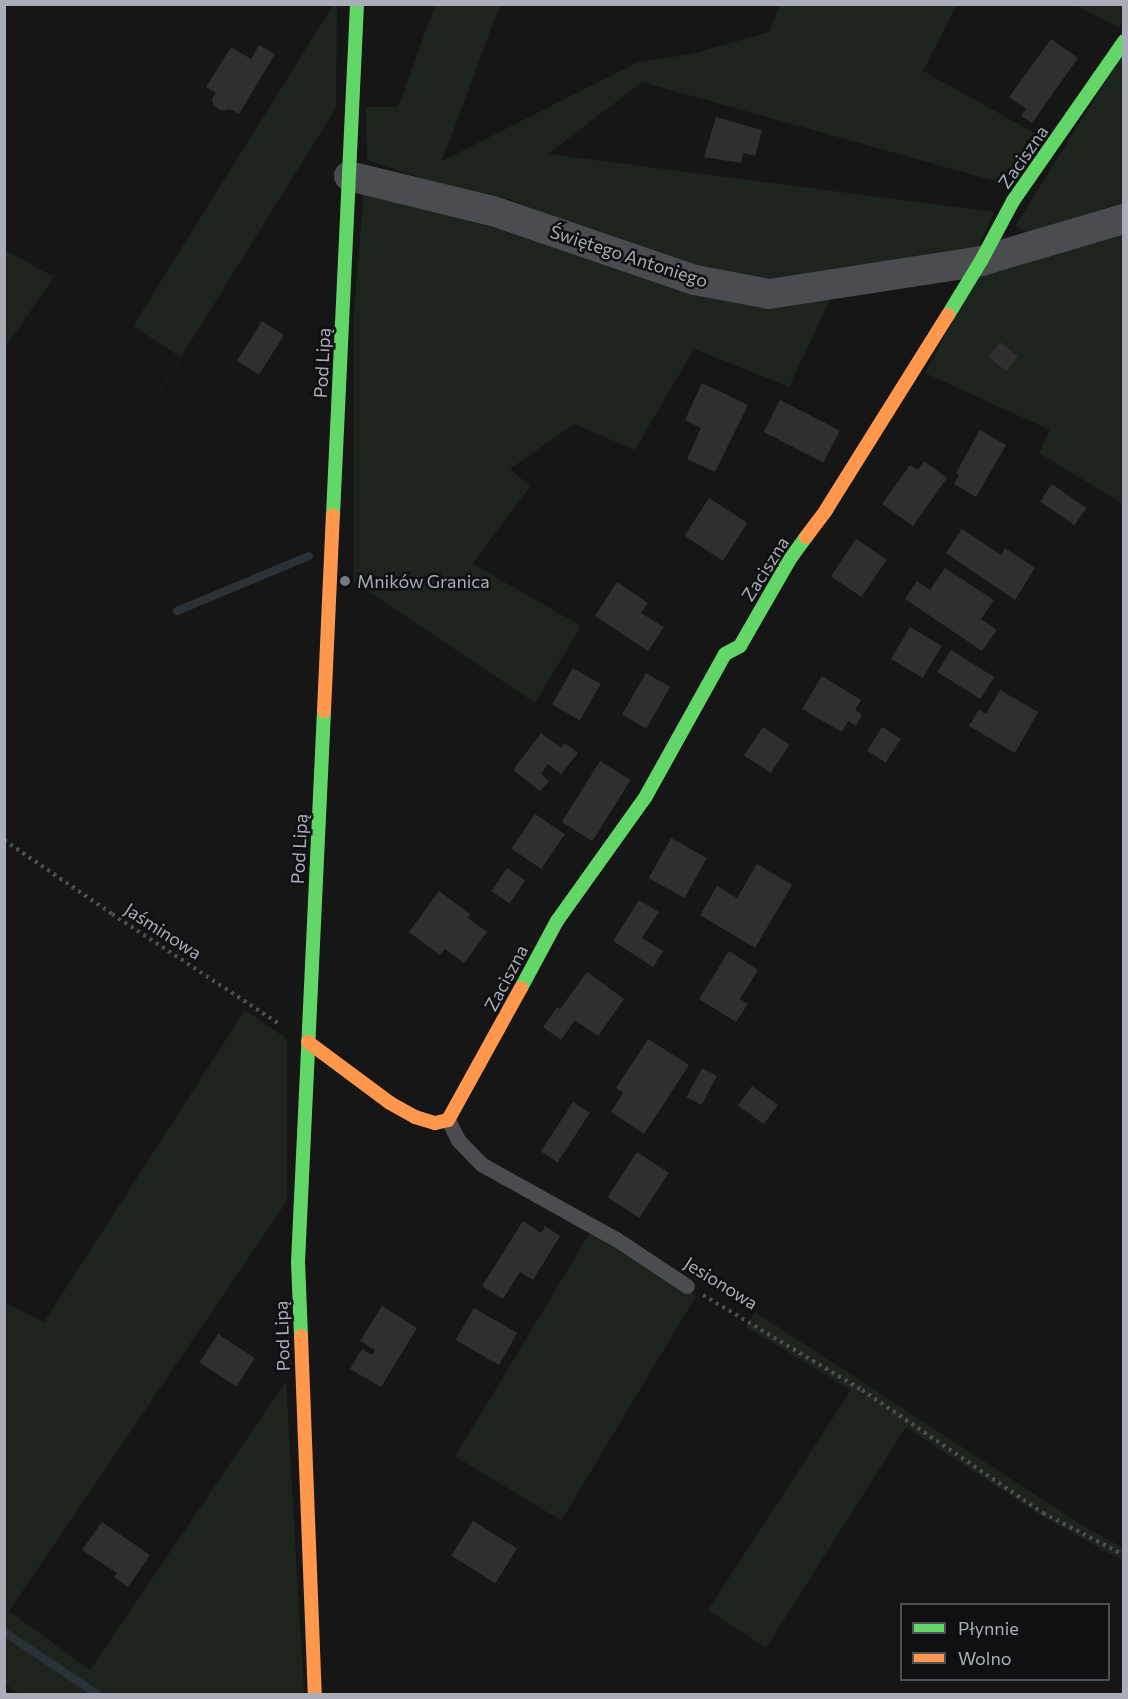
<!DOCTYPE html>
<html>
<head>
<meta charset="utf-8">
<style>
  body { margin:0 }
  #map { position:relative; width:1128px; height:1699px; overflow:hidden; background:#161616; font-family:Commissioner,sans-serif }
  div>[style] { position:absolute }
  .green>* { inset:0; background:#1d231d; transform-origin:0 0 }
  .stream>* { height:8px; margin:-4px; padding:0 4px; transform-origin:4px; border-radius:4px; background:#2a3237 }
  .building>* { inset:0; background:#2f2f30; transform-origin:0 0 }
  .path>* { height:4px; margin-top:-2px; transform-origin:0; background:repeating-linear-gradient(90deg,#4c4e51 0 3px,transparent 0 7.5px) }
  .lane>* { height:15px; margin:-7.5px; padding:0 7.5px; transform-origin:7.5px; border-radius:7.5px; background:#4b4c4f }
  .street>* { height:30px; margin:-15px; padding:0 15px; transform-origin:15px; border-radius:15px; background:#4b4c4f }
  .fast>* { height:14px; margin:-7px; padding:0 7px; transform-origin:7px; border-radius:7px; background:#63d668 }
  .slow>* { height:14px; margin:-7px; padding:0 7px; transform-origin:7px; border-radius:7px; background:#ff974d }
  .dots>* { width:16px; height:16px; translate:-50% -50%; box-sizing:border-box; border:3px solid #101012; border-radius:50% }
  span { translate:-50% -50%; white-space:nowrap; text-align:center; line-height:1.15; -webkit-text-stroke:5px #101012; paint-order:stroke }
  .street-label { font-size:18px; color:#a8adb7 }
  .poi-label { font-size:18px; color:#a8adb7 }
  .left { translate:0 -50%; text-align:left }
  .frame { position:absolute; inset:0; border:6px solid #a8adb7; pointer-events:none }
  .legend { position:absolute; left:900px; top:1603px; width:210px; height:78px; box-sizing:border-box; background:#101012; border:2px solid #4d4f54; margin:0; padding:8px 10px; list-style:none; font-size:18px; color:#a8adb7 }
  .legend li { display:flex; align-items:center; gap:12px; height:30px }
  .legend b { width:30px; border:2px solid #4d4f54 }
</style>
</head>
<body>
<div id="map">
  <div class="green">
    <div style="clip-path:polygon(957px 4px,923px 71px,1047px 140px,1009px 185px,642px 82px,548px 154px,994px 212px,976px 252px,766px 286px,703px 274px,508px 199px,433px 182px,367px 160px,366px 107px,398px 107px,435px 5px,500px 5px,442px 161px,636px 63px,691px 54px,769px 32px,780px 5px)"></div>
    <div style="clip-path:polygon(333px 5px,337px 5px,336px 108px,5px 640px,180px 357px,133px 326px)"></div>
    <div style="clip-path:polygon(1075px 5px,1123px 5px,1123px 19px,1119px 27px)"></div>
    <div style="clip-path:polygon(1123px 53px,1123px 214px,1032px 235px,1015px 226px)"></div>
    <div style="clip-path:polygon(364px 188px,658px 278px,834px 292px,789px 387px,694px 349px,635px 450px,574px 424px,510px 469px,530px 486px,473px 564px,581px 626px,535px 703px,354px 582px,354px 312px)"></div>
    <div style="clip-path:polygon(1123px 233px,1123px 504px,1039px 453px,1050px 430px,925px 373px,983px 265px)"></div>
    <div style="clip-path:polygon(5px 250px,54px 277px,5px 348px)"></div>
    <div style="clip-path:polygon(245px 1010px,287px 1039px,287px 1201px,9px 1611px,90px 1670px,286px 1381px,304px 1694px,20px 1694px,5px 1684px,4px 1302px,44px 1322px)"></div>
    <div style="left:590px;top:1232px;width:124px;height:262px;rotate:31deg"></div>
    <div style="clip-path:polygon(755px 1312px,1080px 1524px,1123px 1548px,1123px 1561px,1042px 1516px,906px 1427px,766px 1648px,708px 1610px,851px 1390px,746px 1327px)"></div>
  </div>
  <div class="stream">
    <div style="left:177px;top:611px;width:143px;rotate:-22.6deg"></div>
    <div style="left:4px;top:1632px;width:112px;rotate:33.7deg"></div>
  </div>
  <div class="building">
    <div style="clip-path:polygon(1051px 39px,1078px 58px,1032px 123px,1021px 116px,1026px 109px,1009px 97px)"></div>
    <div style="clip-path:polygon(259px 45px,275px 54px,239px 114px,230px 109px,222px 111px,214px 106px,212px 99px,216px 93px,206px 87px,231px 47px,251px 59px)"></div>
    <div style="clip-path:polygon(716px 117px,762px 130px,755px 156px,743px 153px,741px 163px,704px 157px)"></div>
    <div style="left:262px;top:321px;width:26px;height:47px;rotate:32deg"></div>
    <div style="left:1000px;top:342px;width:23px;height:19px;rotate:38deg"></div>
    <div style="clip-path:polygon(702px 383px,748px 405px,715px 472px,687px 459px,701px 428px,685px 420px)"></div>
    <div style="left:780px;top:400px;width:67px;height:36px;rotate:27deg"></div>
    <div style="clip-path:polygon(980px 430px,1006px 445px,976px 497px,954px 484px,959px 475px,956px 473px)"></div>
    <div style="clip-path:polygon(924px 461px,947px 478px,913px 526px,882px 504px,910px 465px,918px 470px)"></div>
    <div style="left:1052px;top:484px;width:42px;height:21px;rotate:35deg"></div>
    <div style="left:709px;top:498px;width:46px;height:45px;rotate:33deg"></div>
    <div style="clip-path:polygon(962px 529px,1001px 555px,1005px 548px,1035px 568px,1015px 600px,946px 553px)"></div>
    <div style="left:856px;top:539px;width:37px;height:45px;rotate:34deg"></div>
    <div style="clip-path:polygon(945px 568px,994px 600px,981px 619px,997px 630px,982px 651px,905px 599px,917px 581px,930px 590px)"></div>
    <div style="clip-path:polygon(617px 582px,648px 603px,641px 613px,664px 627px,648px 651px,595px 616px)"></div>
    <div style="left:910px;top:627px;width:37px;height:37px;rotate:31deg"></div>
    <div style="left:951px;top:650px;width:51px;height:26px;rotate:32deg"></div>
    <div style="left:573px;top:668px;width:32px;height:42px;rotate:30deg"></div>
    <div style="left:646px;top:673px;width:28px;height:48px;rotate:30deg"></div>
    <div style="clip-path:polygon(822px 676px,861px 700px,855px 710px,862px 715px,856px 726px,848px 721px,842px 732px,802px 709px)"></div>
    <div style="clip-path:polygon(1000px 690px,1038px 712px,1015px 753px,969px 726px,979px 709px,986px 714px)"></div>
    <div style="left:763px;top:727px;width:32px;height:34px;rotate:34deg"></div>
    <div style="left:882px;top:727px;width:22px;height:28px;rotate:32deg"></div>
    <div style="clip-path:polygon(541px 733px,561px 748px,565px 743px,578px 753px,561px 774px,548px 764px,541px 774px,549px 781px,540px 791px,513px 770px)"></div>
    <div style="left:600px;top:761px;width:36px;height:72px;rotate:32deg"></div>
    <div style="left:535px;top:814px;width:36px;height:42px;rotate:34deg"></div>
    <div style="left:671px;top:838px;width:41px;height:46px;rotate:29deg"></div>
    <div style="clip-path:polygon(757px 864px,792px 885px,755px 948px,700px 915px,717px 886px,737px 898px)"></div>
    <div style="left:507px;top:868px;width:22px;height:28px;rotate:34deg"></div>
    <div style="clip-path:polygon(439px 891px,470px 914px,468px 918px,487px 932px,464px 963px,445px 949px,440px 955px,409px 932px)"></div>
    <div style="clip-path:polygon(639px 900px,659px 912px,642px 938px,663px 951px,653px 967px,613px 941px)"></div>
    <div style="clip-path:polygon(729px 951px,758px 970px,740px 999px,748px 1004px,736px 1022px,699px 999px)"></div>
    <div style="clip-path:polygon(587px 972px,624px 999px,598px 1036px,575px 1020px,561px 1040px,543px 1027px,557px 1007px,560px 1009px)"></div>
    <div style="clip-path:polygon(648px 1039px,689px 1065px,644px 1134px,611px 1112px,623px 1093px,616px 1088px)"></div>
    <div style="left:702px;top:1068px;width:17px;height:33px;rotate:28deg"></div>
    <div style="left:752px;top:1086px;width:32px;height:24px;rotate:36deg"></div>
    <div style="left:573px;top:1102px;width:20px;height:59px;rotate:33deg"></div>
    <div style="left:637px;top:1152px;width:38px;height:54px;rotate:33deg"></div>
    <div style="clip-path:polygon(523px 1221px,541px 1233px,545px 1226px,560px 1236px,533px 1280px,520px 1272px,503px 1299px,482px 1286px)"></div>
    <div style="clip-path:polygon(382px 1306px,417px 1328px,381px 1387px,350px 1369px,362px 1349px,372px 1355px,375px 1350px,360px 1341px)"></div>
    <div style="left:474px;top:1308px;width:50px;height:37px;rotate:30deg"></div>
    <div style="left:218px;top:1334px;width:44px;height:34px;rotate:33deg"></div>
    <div style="left:473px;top:1521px;width:52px;height:41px;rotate:32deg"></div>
    <div style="clip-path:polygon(102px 1522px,150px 1555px,128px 1587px,114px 1577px,117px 1573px,82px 1550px)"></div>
  </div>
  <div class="path">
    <div style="left:4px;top:840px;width:131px;rotate:34.4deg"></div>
    <div style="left:112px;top:914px;width:199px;rotate:33.3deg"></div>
    <div style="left:703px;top:1295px;width:185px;rotate:30.9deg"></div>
    <div style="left:862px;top:1390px;width:219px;rotate:34.2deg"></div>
    <div style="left:1043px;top:1513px;width:91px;rotate:27.4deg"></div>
  </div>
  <div class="lane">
    <div style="left:448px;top:1120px;width:22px;rotate:63deg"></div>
    <div style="left:458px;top:1140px;width:33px;rotate:46deg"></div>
    <div style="left:481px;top:1164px;width:154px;rotate:29.1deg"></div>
    <div style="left:616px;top:1239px;width:85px;rotate:33.5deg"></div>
  </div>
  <div class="street">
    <div style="left:349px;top:176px;width:148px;rotate:13.7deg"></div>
    <div style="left:493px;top:211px;width:213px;rotate:18.9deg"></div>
    <div style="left:695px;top:280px;width:75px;rotate:10.7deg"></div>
    <div style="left:769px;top:294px;width:215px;rotate:-8.8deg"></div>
    <div style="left:981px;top:261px;width:149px;rotate:-16.4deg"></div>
  </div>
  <div class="fast">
    <div style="left:948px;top:315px;width:63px;rotate:-58.6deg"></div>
    <div style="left:981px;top:261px;width:68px;rotate:-61.9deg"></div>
    <div style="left:1013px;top:201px;width:195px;rotate:-55.2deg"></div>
    <div style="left:333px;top:515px;width:512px;rotate:-87.31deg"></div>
    <div style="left:521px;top:988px;width:76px;rotate:-61.8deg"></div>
    <div style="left:557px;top:921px;width:153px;rotate:-54.5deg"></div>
    <div style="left:646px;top:796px;width:162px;rotate:-60.9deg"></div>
    <div style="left:725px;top:654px;width:17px;rotate:-28deg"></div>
    <div style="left:740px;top:646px;width:100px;rotate:-60.1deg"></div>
    <div style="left:790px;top:559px;width:27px;rotate:-54deg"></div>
    <div style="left:301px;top:1336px;width:74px;rotate:-92.3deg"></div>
    <div style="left:298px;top:1262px;width:552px;rotate:-87.3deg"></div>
  </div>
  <div class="slow">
    <div style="left:806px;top:537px;width:34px;rotate:-53deg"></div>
    <div style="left:826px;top:510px;width:230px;rotate:-58deg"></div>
    <div style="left:324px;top:711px;width:196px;rotate:-87.4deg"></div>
    <div style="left:308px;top:1042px;width:102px;rotate:36.6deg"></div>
    <div style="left:390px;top:1103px;width:29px;rotate:29deg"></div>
    <div style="left:415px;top:1117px;width:21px;rotate:17deg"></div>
    <div style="left:435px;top:1123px;width:13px;rotate:-13deg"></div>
    <div style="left:448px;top:1120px;width:151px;rotate:-61.1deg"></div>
    <div style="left:301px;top:1336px;width:358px;rotate:87.8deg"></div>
  </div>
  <div class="dots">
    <div style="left:345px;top:581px;background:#75787f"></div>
  </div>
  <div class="street-label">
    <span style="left:1023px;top:157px;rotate:-55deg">Zaciszna</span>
    <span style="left:629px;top:256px;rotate:18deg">Świętego Antoniego</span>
    <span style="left:322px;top:363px;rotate:-87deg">Pod Lipą</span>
    <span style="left:765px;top:569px;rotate:-58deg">Zaciszna</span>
    <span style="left:299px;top:849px;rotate:-87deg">Pod Lipą</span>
    <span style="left:163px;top:931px;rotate:33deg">Jaśminowa</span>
    <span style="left:506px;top:978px;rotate:-62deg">Zaciszna</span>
    <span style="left:721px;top:1283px;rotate:32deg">Jesionowa</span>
    <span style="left:282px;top:1336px;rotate:-92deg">Pod Lipą</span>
  </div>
  <div class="poi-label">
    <span class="left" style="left:357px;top:581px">Mników Granica</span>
  </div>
  <div class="frame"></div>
  <ul class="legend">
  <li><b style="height:8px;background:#63d668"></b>Płynnie</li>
  <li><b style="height:8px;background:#ff974d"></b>Wolno</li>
  </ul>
</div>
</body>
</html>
